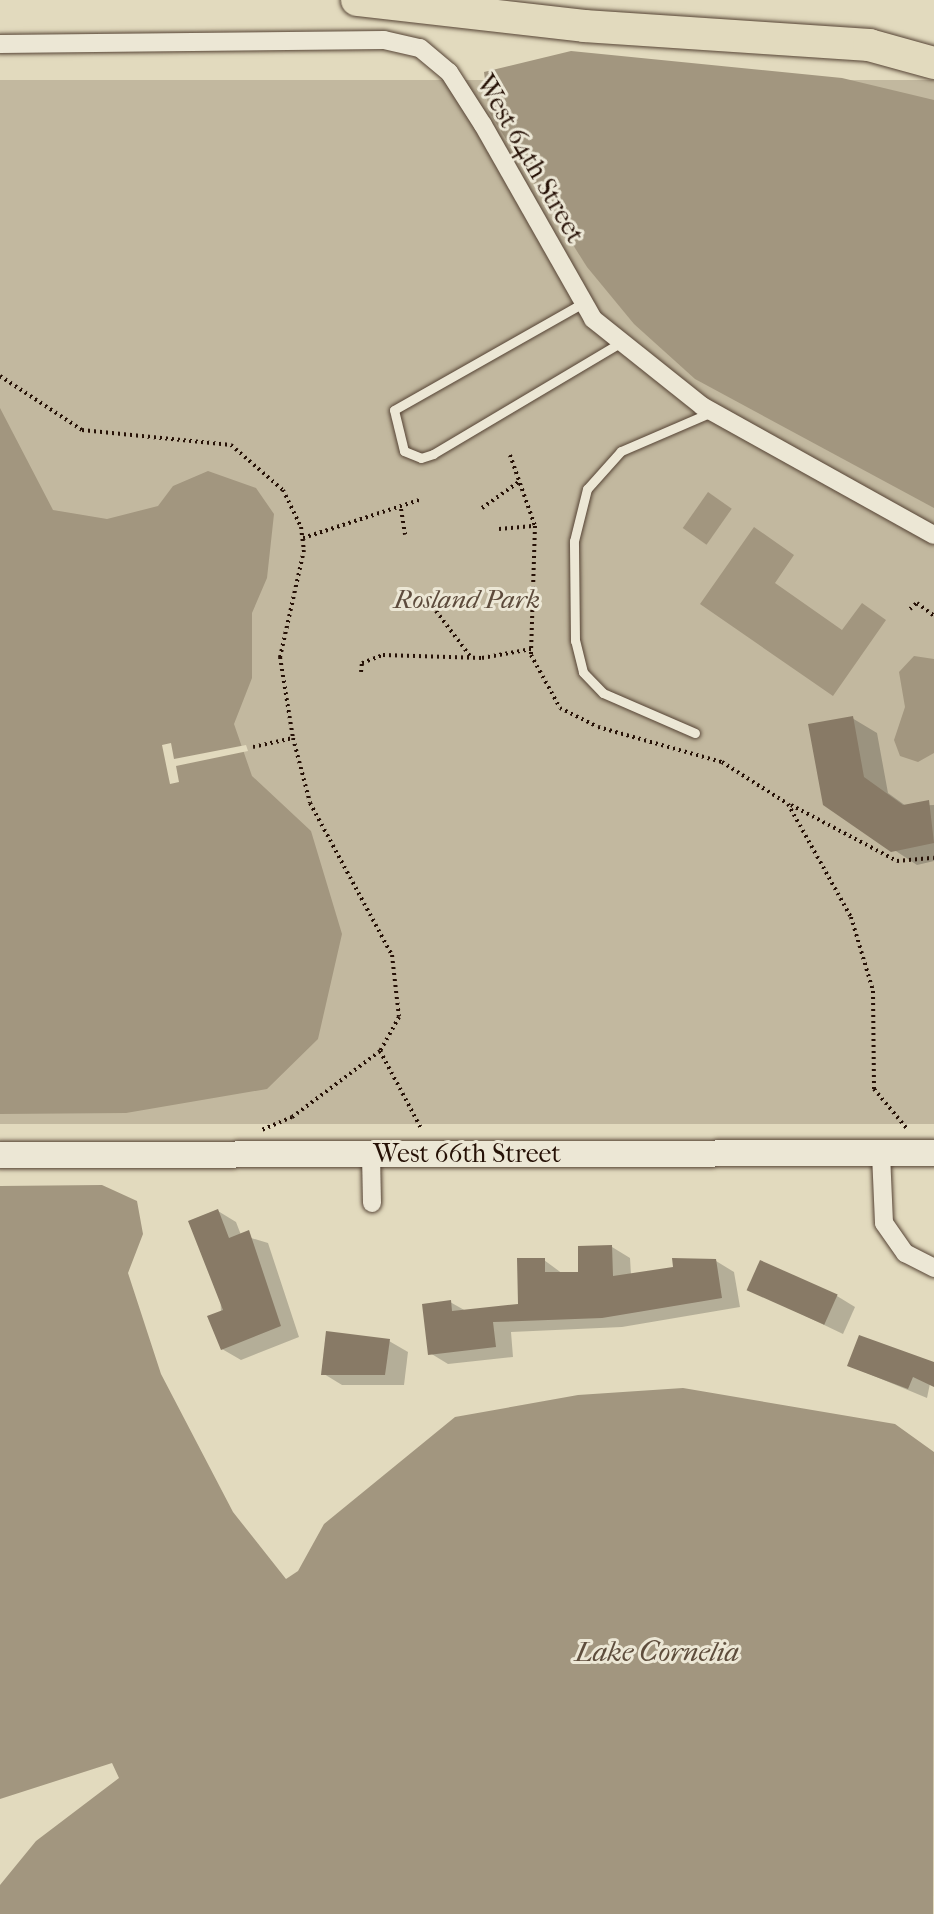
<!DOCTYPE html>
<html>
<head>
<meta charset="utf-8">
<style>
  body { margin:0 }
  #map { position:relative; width:934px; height:1914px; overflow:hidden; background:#e2dabe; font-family:"IM FELL French Canon",serif }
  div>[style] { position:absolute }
  .green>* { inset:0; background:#c2b89f; transform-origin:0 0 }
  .water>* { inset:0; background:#a2967f; transform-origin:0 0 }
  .pier>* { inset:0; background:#e2dabe }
  .shadow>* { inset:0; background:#0003 }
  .building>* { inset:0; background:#887a66; transform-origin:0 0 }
  .path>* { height:4px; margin-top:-2px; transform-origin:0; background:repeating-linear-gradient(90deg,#261106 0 2px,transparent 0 6px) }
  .roads { filter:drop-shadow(0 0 2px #554334) drop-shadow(0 0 2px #554334) }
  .lane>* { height:9px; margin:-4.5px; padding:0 4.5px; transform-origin:4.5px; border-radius:4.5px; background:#ece7d5 }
  .street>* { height:18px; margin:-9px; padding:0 9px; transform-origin:9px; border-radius:9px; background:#ece7d5 }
  .secondary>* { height:26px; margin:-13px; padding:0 13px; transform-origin:13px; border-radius:13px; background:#ece7d5 }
  .highway>* { height:32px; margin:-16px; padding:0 16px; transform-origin:16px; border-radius:16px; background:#e2dabe }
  span { translate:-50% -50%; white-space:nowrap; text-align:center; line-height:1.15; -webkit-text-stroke:6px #ece7d5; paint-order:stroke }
  .street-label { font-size:26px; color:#261106 }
  .park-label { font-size:26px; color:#5d4b3c; font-style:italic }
  .water-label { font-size:28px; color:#5e4d3c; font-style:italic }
</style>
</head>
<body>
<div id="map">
  <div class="green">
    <div style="left:0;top:80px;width:934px;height:1044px"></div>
  </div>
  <div class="water">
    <div style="clip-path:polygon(571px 51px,842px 78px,934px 100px,934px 508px,695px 379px,634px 324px,587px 267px,489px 112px,484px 72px)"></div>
    <div style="clip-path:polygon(0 408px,53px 510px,107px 519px,158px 506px,173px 486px,208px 471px,256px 488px,274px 514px,267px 578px,252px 613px,252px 678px,234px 724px,252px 776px,311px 831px,342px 934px,318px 1039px,267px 1089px,126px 1113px,0 1114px)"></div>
    <div style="left:708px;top:492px;width:29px;height:44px;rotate:35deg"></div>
    <div style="clip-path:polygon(754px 527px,794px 555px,775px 583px,842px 630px,862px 603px,886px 620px,833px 696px,700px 604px)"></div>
    <div style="clip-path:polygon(914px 656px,934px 659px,934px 753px,918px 762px,900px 756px,894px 740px,905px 707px,899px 672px)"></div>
    <div style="clip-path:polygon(102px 1185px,137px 1201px,143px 1234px,128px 1273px,161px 1374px,233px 1512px,286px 1579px,298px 1571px,324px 1524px,455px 1417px,578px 1395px,683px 1388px,895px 1424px,934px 1452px,933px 1914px,0 1914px,0 1885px,36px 1841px,119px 1778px,112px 1763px,0 1799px,0 1186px)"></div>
  </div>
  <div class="pier">
    <div style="clip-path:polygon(171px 743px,174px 759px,246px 745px,248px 751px,176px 766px,179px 782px,170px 784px,162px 745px)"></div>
  </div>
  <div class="shadow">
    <div style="clip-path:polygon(852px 718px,877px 733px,888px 793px,906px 806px,934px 805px,934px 861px,917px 865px,825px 804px)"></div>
    <div style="clip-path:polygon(218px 1211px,236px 1222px,241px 1235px,268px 1243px,299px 1337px,241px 1360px,222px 1349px)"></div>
    <div style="clip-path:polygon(612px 1247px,630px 1258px,631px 1275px,716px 1261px,734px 1272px,740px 1307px,622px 1327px,511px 1332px,513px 1357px,448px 1364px,430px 1353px,450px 1302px,466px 1311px,520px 1305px,544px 1260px,563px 1274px,580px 1274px)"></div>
    <div style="clip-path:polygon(749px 1289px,837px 1296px,855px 1307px,843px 1334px)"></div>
    <div style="clip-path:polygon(389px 1341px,408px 1352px,404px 1385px,342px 1385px,324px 1374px)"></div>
    <div style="clip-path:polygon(934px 1364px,927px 1398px,850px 1366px)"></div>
  </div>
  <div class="building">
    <div style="clip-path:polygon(853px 716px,864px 777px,903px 805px,929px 800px,934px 843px,891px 852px,823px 805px,808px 724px)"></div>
    <div style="clip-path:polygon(218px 1209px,229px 1238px,249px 1230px,281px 1326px,221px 1350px,207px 1316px,223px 1310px,188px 1221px)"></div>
    <div style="clip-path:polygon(612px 1245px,613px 1276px,673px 1267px,672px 1258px,716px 1259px,722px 1298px,602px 1318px,493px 1322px,496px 1347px,428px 1355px,422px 1304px,451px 1300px,452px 1311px,518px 1304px,517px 1258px,545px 1258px,545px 1272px,578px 1272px,578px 1246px)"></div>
    <div style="left:760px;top:1260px;width:85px;height:33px;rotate:24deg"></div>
    <div style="clip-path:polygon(326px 1331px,390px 1339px,385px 1375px,321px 1375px)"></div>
    <div style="clip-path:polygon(859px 1335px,934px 1362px,934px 1387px,913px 1377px,908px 1389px,847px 1366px)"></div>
  </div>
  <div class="path">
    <div style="left:0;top:376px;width:98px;rotate:33.4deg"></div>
    <div style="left:82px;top:430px;width:150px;rotate:5.7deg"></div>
    <div style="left:231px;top:445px;width:69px;rotate:40.9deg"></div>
    <div style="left:283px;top:490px;width:41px;rotate:64.1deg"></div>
    <div style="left:301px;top:527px;width:23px;rotate:83deg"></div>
    <div style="left:304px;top:550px;width:110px;rotate:102.6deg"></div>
    <div style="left:280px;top:657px;width:82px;rotate:80.9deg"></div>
    <div style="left:293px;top:738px;width:67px;rotate:75.3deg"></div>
    <div style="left:310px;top:803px;width:173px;rotate:61.7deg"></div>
    <div style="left:392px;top:955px;width:62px;rotate:83.6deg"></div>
    <div style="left:399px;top:1017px;width:39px;rotate:119deg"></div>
    <div style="left:380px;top:1051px;width:110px;rotate:143.1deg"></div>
    <div style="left:292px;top:1117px;width:34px;rotate:157deg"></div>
    <div style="left:510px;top:455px;width:75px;rotate:70.6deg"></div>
    <div style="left:535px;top:526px;width:129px;rotate:91.8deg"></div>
    <div style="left:531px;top:655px;width:60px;rotate:61.3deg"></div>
    <div style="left:560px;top:708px;width:42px;rotate:26.6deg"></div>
    <div style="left:598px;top:727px;width:129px;rotate:15.8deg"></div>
    <div style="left:722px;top:762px;width:78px;rotate:32.5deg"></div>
    <div style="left:788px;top:804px;width:129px;rotate:60.9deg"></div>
    <div style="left:851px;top:917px;width:77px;rotate:73.4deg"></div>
    <div style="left:873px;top:991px;width:98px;rotate:89.4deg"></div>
    <div style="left:874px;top:1089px;width:53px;rotate:50.3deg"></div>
    <div style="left:482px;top:508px;width:47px;rotate:-35.4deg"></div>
    <div style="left:401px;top:509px;width:26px;rotate:81deg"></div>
    <div style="left:499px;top:529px;width:36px;rotate:-5deg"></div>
    <div style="left:303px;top:538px;width:125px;rotate:-18.1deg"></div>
    <div style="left:910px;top:609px;width:9px;rotate:-41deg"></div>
    <div style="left:917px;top:603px;width:21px;rotate:37deg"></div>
    <div style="left:436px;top:611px;width:56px;rotate:52.9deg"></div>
    <div style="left:361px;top:672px;width:9px;rotate:-84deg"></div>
    <div style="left:362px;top:663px;width:22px;rotate:-21deg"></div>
    <div style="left:383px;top:655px;width:99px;rotate:1.7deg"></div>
    <div style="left:482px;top:658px;width:50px;rotate:-10.4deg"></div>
    <div style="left:253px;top:747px;width:41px;rotate:-12.7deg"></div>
    <div style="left:791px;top:805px;width:120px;rotate:27.8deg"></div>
    <div style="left:897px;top:861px;width:37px;rotate:-5deg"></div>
    <div style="left:380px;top:1051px;width:89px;rotate:62deg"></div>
  </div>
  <div class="roads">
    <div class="lane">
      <div style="left:583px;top:303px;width:217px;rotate:150.5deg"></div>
      <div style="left:394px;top:410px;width:42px;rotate:76.3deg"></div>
      <div style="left:404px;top:451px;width:18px;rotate:22deg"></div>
      <div style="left:421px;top:458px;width:13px;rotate:-18deg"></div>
      <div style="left:433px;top:454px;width:220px;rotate:-30.7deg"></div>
      <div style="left:695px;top:733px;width:100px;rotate:-156.5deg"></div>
      <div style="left:603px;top:693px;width:29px;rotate:-134deg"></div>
      <div style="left:583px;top:672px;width:32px;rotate:-104deg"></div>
      <div style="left:575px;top:641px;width:100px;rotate:-90.6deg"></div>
      <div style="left:574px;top:541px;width:54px;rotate:-76deg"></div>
      <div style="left:587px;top:489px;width:51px;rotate:-48.2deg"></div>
      <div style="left:621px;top:451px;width:99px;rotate:-23.2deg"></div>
    </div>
    <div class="street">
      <div style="left:0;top:44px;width:384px;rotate:-0.6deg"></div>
      <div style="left:384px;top:40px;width:37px;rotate:13deg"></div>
      <div style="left:420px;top:48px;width:38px;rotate:40deg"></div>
      <div style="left:449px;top:72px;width:63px;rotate:57.3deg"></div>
      <div style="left:483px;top:125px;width:223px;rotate:60.4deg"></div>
      <div style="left:593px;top:319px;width:139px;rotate:38.6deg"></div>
      <div style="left:702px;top:406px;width:265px;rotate:29.1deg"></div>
      <div style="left:881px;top:1154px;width:69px;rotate:87.5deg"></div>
      <div style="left:884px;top:1223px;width:37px;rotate:55deg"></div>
      <div style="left:905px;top:1253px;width:33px;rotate:27deg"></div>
      <div style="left:371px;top:1155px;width:48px;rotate:88.8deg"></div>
    </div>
    <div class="secondary">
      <div style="left:0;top:1155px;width:934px;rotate:-0.12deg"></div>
    </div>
    <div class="highway">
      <div style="left:357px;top:0;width:228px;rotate:6.5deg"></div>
      <div style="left:584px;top:26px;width:286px;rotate:3.8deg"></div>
      <div style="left:869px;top:45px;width:67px;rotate:15.5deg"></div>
    </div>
  </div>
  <div class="street-label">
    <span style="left:530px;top:159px;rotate:60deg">West 64th Street</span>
    <span style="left:467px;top:1154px">West 66th Street</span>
  </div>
  <div class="park-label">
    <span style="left:467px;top:600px">Rosland Park</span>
  </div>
  <div class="water-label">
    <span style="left:657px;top:1652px">Lake Cornelia</span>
  </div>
</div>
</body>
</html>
